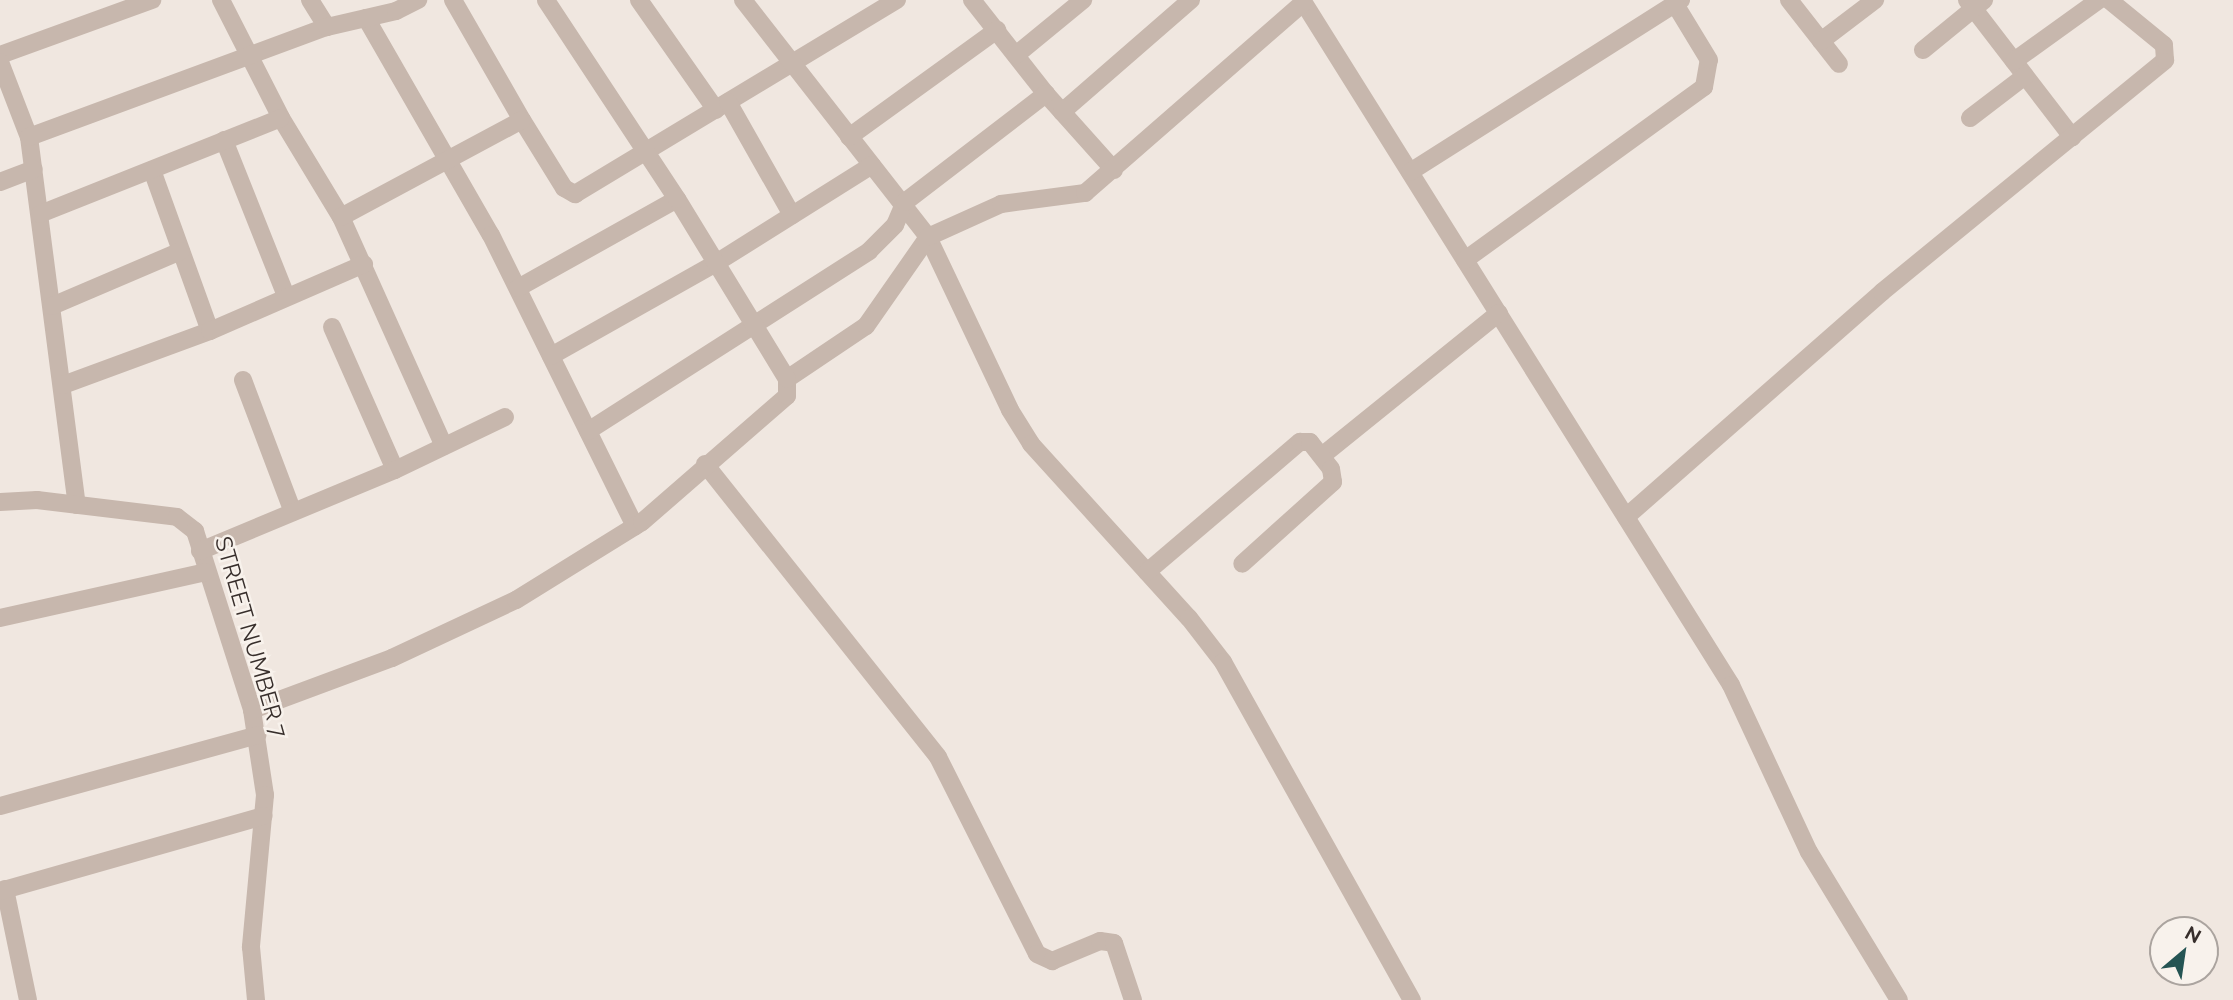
<!DOCTYPE html>
<html>
<head>
<meta charset="utf-8">
<style>
  body { margin:0 }
  #map { position:relative; width:2233px; height:1000px; overflow:hidden; background:#f0e7e0; font-family:Raleway,sans-serif }
  div>[style] { position:absolute }
  .minor>* { height:18px; margin:-9px; padding:0 9px; transform-origin:9px; border-radius:9px; background:#c7b7ad }
  span { translate:-50% -50%; white-space:nowrap; text-align:center; line-height:1.15; -webkit-text-stroke:5px #f8f2ec; paint-order:stroke }
  .street-label { font-size:23px; color:#372e2b }
  .north { position:absolute; left:2149px; top:916px; width:70px; height:70px; box-sizing:border-box; background:#f8f2ec; border:2px solid #aba49f; border-radius:50%; rotate:29deg; font-size:19px; font-weight:700; line-height:28px; text-align:center; color:#372e2b }
  .north::after { content:''; display:block; margin:auto; width:24px; height:32px; background:#255453; clip-path:polygon(50% 0,100% 100%,50% 72%,0 100%) }
</style>
</head>
<body>
<div id="map">
  <div class="minor">
    <div style="left:221px;top:0;width:132px;rotate:63deg"></div>
    <div style="left:281px;top:118px;width:116px;rotate:58.8deg"></div>
    <div style="left:341px;top:217px;width:251px;rotate:65.8deg"></div>
    <div style="left:310px;top:0;width:32px;rotate:58deg"></div>
    <div style="left:453px;top:0;width:138px;rotate:60.1deg"></div>
    <div style="left:522px;top:120px;width:80px;rotate:58.3deg"></div>
    <div style="left:564px;top:188px;width:13px;rotate:29deg"></div>
    <div style="left:575px;top:194px;width:376px;rotate:-31.1deg"></div>
    <div style="left:639px;top:0;width:134px;rotate:55deg"></div>
    <div style="left:743px;top:0;width:301px;rotate:52deg"></div>
    <div style="left:928px;top:237px;width:191px;rotate:64.6deg"></div>
    <div style="left:1010px;top:410px;width:40px;rotate:58deg"></div>
    <div style="left:1031px;top:444px;width:235px;rotate:47.8deg"></div>
    <div style="left:1189px;top:618px;width:56px;rotate:52.3deg"></div>
    <div style="left:1223px;top:662px;width:387px;rotate:60.8deg"></div>
    <div style="left:972px;top:0;width:120px;rotate:51.8deg"></div>
    <div style="left:1046px;top:94px;width:102px;rotate:48.2deg"></div>
    <div style="left:1302px;top:0;width:808px;rotate:57.94deg"></div>
    <div style="left:1731px;top:685px;width:184px;rotate:65deg"></div>
    <div style="left:1809px;top:852px;width:173px;rotate:58.7deg"></div>
    <div style="left:1789px;top:0;width:81px;rotate:52deg"></div>
    <div style="left:1967px;top:0;width:173px;rotate:52.5deg"></div>
    <div style="left:366px;top:18px;width:250px;rotate:60.1deg"></div>
    <div style="left:491px;top:235px;width:325px;rotate:63.7deg"></div>
    <div style="left:1821px;top:41px;width:68px;rotate:-37.2deg"></div>
    <div style="left:1923px;top:50px;width:79px;rotate:-39.3deg"></div>
    <div style="left:0;top:55px;width:162px;rotate:-19.9deg"></div>
    <div style="left:1016px;top:55px;width:87px;rotate:-39.4deg"></div>
    <div style="left:2014px;top:61px;width:105px;rotate:-35.7deg"></div>
    <div style="left:0;top:62px;width:80px;rotate:68.9deg"></div>
    <div style="left:29px;top:137px;width:371px;rotate:82.6deg"></div>
    <div style="left:728px;top:102px;width:130px;rotate:60.5deg"></div>
    <div style="left:1062px;top:112px;width:171px;rotate:-41deg"></div>
    <div style="left:1970px;top:118px;width:69px;rotate:-37.4deg"></div>
    <div style="left:29px;top:137px;width:318px;rotate:-20.3deg"></div>
    <div style="left:327px;top:27px;width:71px;rotate:-13.1deg"></div>
    <div style="left:396px;top:11px;width:25px;rotate:-27deg"></div>
    <div style="left:849px;top:137px;width:183px;rotate:-35.9deg"></div>
    <div style="left:224px;top:140px;width:168px;rotate:68.3deg"></div>
    <div style="left:152px;top:170px;width:171px;rotate:70.2deg"></div>
    <div style="left:1410px;top:172px;width:321px;rotate:-32.4deg"></div>
    <div style="left:0;top:182px;width:36px;rotate:-21deg"></div>
    <div style="left:40px;top:214px;width:259px;rotate:-21.7deg"></div>
    <div style="left:341px;top:217px;width:205px;rotate:-28.2deg"></div>
    <div style="left:1465px;top:260px;width:295px;rotate:-35.9deg"></div>
    <div style="left:1704px;top:87px;width:27px;rotate:-80deg"></div>
    <div style="left:1709px;top:60px;width:66px;rotate:-121.3deg"></div>
    <div style="left:518px;top:288px;width:182px;rotate:-29.2deg"></div>
    <div style="left:52px;top:306px;width:140px;rotate:-23.1deg"></div>
    <div style="left:332px;top:327px;width:156px;rotate:66.2deg"></div>
    <div style="left:551px;top:356px;width:189px;rotate:-29.4deg"></div>
    <div style="left:716px;top:263px;width:184px;rotate:-32.1deg"></div>
    <div style="left:787px;top:379px;width:95px;rotate:-33.9deg"></div>
    <div style="left:866px;top:326px;width:108px;rotate:-55.1deg"></div>
    <div style="left:928px;top:237px;width:80px;rotate:-24.3deg"></div>
    <div style="left:1001px;top:204px;width:85px;rotate:-7.5deg"></div>
    <div style="left:1085px;top:193px;width:288px;rotate:-41.1deg"></div>
    <div style="left:243px;top:380px;width:141px;rotate:69.3deg"></div>
    <div style="left:63px;top:385px;width:157px;rotate:-20.2deg"></div>
    <div style="left:210px;top:331px;width:168px;rotate:-23.5deg"></div>
    <div style="left:588px;top:431px;width:334px;rotate:-32.6deg"></div>
    <div style="left:869px;top:251px;width:37px;rotate:-45deg"></div>
    <div style="left:895px;top:225px;width:25px;rotate:-67deg"></div>
    <div style="left:905px;top:202px;width:178px;rotate:-37.5deg"></div>
    <div style="left:1323px;top:455px;width:226px;rotate:-38.9deg"></div>
    <div style="left:705px;top:464px;width:374px;rotate:51.5deg"></div>
    <div style="left:938px;top:757px;width:220px;rotate:63.3deg"></div>
    <div style="left:1037px;top:954px;width:17px;rotate:25deg"></div>
    <div style="left:1052px;top:961px;width:52px;rotate:-22.6deg"></div>
    <div style="left:1100px;top:941px;width:14px;rotate:8deg"></div>
    <div style="left:1114px;top:943px;width:60px;rotate:71.6deg"></div>
    <div style="left:0;top:502px;width:37px;rotate:-3deg"></div>
    <div style="left:37px;top:500px;width:141px;rotate:6.9deg"></div>
    <div style="left:177px;top:517px;width:23px;rotate:38deg"></div>
    <div style="left:195px;top:531px;width:188px;rotate:72.3deg"></div>
    <div style="left:252px;top:710px;width:86px;rotate:81.3deg"></div>
    <div style="left:265px;top:795px;width:153px;rotate:95.3deg"></div>
    <div style="left:251px;top:947px;width:53px;rotate:84.6deg"></div>
    <div style="left:1626px;top:517px;width:341px;rotate:-41.3deg"></div>
    <div style="left:1882px;top:292px;width:366px;rotate:-39.3deg"></div>
    <div style="left:2165px;top:60px;width:15px;rotate:-94deg"></div>
    <div style="left:2164px;top:45px;width:71px;rotate:-140.7deg"></div>
    <div style="left:200px;top:551px;width:211px;rotate:-22.6deg"></div>
    <div style="left:395px;top:470px;width:122px;rotate:-25.7deg"></div>
    <div style="left:1147px;top:572px;width:201px;rotate:-40.4deg"></div>
    <div style="left:1300px;top:442px;width:10px"></div>
    <div style="left:1310px;top:442px;width:34px;rotate:52deg"></div>
    <div style="left:1331px;top:469px;width:13px;rotate:81deg"></div>
    <div style="left:1333px;top:482px;width:122px;rotate:138deg"></div>
    <div style="left:0;top:618px;width:210px;rotate:-12.6deg"></div>
    <div style="left:252px;top:710px;width:149px;rotate:-20.4deg"></div>
    <div style="left:392px;top:658px;width:137px;rotate:-25.1deg"></div>
    <div style="left:516px;top:600px;width:148px;rotate:-31.8deg"></div>
    <div style="left:642px;top:522px;width:192px;rotate:-41deg"></div>
    <div style="left:787px;top:396px;width:17px;rotate:-90deg"></div>
    <div style="left:787px;top:379px;width:211px;rotate:-121.4deg"></div>
    <div style="left:677px;top:199px;width:238px;rotate:-123.4deg"></div>
    <div style="left:0;top:806px;width:267px;rotate:-15.4deg"></div>
    <div style="left:5px;top:889px;width:113px;rotate:78.3deg"></div>
    <div style="left:0;top:891px;width:274px;rotate:-15.9deg"></div>
  </div>
  <div class="street-label">
    <span style="left:251px;top:637px;rotate:74deg">STREET NUMBER 7</span>
  </div>
  <div class="north">N</div>
</div>
</body>
</html>
